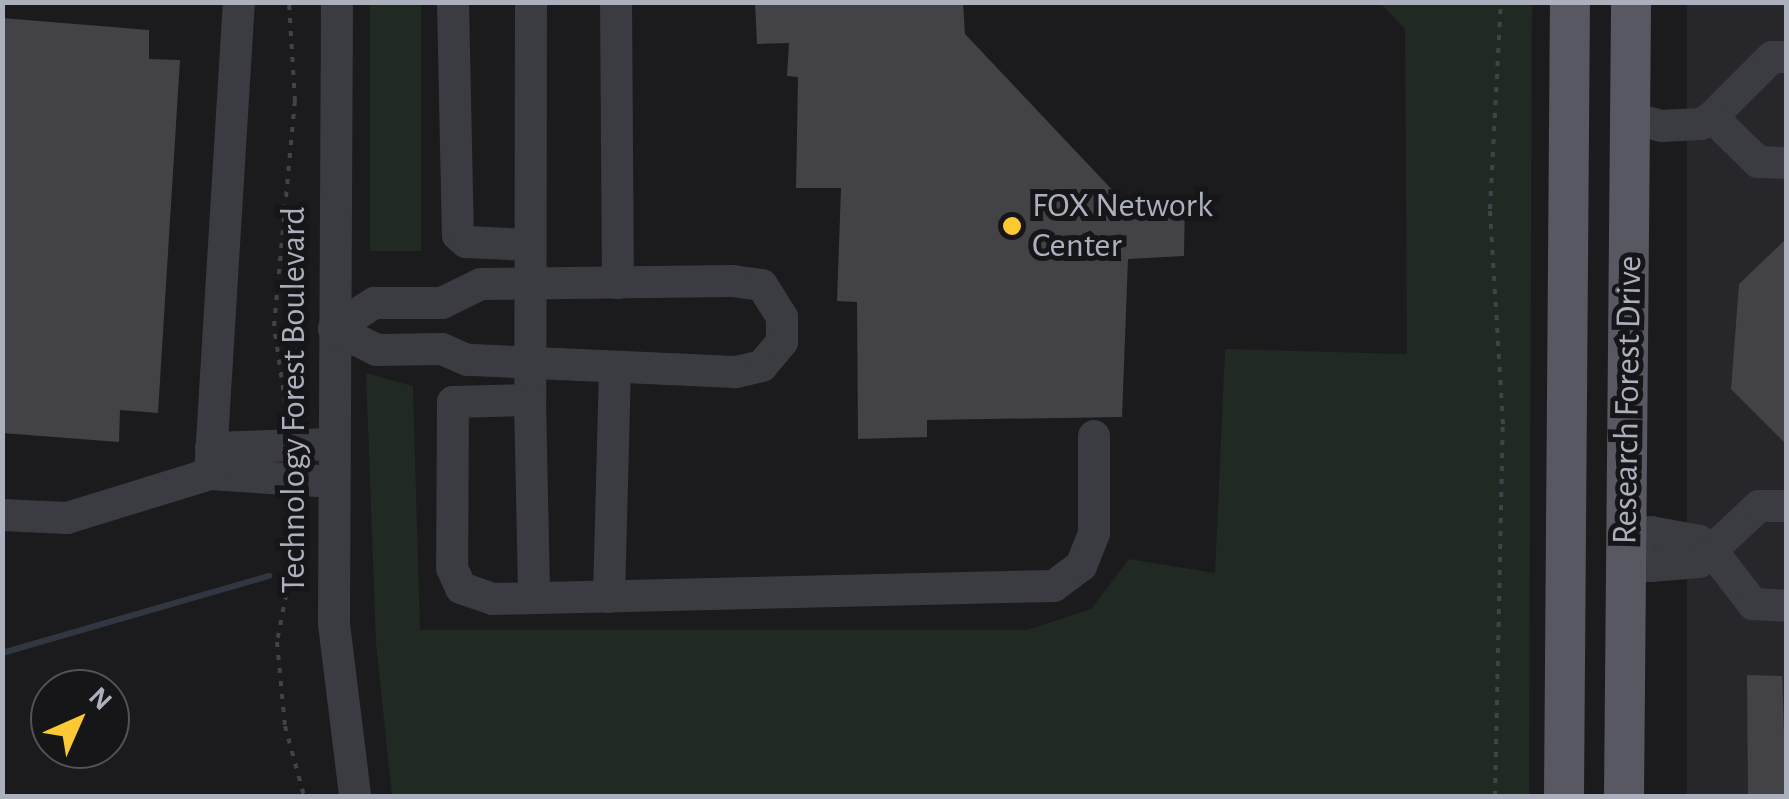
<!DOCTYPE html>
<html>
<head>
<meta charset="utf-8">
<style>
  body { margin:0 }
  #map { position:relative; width:1789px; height:799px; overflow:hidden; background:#1b1a1d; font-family:"Alegreya Sans",sans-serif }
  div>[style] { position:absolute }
  .built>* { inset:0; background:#27262a; transform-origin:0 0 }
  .green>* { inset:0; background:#202922; transform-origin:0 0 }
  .stream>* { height:6px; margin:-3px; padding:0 3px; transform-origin:3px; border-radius:3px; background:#2f3842 }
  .building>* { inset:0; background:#424247 }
  .path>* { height:4px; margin-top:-2px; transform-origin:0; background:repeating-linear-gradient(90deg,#414349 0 5px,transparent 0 13px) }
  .minor>* { height:32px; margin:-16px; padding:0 16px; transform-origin:16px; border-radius:16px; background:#3b3c42 }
  .major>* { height:40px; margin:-20px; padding:0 20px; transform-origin:20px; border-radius:20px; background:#575861 }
  .dots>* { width:28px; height:28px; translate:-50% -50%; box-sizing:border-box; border:5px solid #161518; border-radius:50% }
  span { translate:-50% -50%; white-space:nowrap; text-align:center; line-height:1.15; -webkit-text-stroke:10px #161518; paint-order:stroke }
  .poi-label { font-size:35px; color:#acb0bd }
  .left { translate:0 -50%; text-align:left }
  .street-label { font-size:35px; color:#acb0bd }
  .frame { position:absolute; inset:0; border:5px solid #acb0bd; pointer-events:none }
  .north { position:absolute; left:30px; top:669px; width:100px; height:100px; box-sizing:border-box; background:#161518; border:2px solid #52535a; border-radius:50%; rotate:45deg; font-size:28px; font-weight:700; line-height:40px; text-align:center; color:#acb0bd }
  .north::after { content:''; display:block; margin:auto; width:35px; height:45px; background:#fcc933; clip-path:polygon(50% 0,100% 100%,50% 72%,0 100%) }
</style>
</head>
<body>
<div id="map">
  <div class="built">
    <div style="left:1687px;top:3px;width:99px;height:793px"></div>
  </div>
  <div class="green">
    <div style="left:370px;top:3px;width:51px;height:248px"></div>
    <div style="clip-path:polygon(1380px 3px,1532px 3px,1529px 796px,392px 796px,376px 644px,366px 373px,413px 386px,420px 630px,1027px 630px,1091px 609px,1129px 559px,1215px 573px,1225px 349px,1407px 354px,1405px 29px)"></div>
  </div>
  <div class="stream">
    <div style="left:2px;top:653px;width:278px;rotate:-16.1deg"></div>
  </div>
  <div class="building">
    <div style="clip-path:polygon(755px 2px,963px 2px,965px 34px,1118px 196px,1185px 197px,1184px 256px,1128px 259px,1122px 417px,927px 420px,927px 437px,858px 439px,857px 302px,837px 301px,841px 188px,796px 188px,798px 77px,787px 76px,789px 43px,757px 44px)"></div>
    <div style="clip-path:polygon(2px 18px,149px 30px,149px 59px,180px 60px,158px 413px,120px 410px,119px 442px,2px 433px)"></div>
    <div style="clip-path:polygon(1786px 239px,1786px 444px,1731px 389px,1739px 284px)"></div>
    <div style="clip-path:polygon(1782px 670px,1786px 796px,1748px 796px,1747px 675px,1782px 676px)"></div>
  </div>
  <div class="path">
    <div style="left:287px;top:416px;width:91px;rotate:-98.2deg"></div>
    <div style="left:274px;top:326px;width:226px;rotate:-84.7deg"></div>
    <div style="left:295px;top:101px;width:99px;rotate:-93.5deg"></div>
    <div style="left:289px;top:505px;width:64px;rotate:88.2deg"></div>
    <div style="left:291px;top:569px;width:74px;rotate:100.9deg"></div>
    <div style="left:277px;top:642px;width:84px;rotate:84.6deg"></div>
    <div style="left:285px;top:726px;width:73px;rotate:74.8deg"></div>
    <div style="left:1495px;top:796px;width:372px;rotate:-88.8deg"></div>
    <div style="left:1503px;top:424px;width:215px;rotate:-93.5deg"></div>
    <div style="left:1490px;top:209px;width:207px;rotate:-87deg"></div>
  </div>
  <div class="minor">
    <div style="left:337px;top:2px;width:622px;rotate:90.28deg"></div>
    <div style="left:334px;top:624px;width:173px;rotate:83deg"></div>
    <div style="left:453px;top:2px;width:233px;rotate:88.8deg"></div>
    <div style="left:458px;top:235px;width:11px;rotate:41deg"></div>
    <div style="left:466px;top:242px;width:64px;rotate:2.7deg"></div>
    <div style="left:531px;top:2px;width:398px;rotate:90.1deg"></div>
    <div style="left:530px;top:400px;width:77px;rotate:178.5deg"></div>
    <div style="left:453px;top:402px;width:166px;rotate:90.3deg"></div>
    <div style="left:452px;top:568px;width:22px;rotate:66deg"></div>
    <div style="left:461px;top:588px;width:34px;rotate:19deg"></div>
    <div style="left:493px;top:599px;width:561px;rotate:-1.33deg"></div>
    <div style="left:1054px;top:586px;width:34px;rotate:-37deg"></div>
    <div style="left:1081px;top:566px;width:35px;rotate:-68deg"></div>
    <div style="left:1094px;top:533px;width:97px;rotate:-90deg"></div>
    <div style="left:616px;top:2px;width:281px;rotate:89.6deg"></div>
    <div style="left:1712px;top:117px;width:85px;rotate:-45deg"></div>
    <div style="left:1772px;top:57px;width:14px"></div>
    <div style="left:1630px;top:118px;width:32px;rotate:14deg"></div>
    <div style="left:1661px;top:126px;width:40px;rotate:-2.9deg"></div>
    <div style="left:1701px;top:124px;width:13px;rotate:-32deg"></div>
    <div style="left:1712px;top:117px;width:64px;rotate:44.4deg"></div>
    <div style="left:1758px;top:162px;width:28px;rotate:2deg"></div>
    <div style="left:733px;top:281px;width:29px;rotate:8deg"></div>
    <div style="left:762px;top:285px;width:38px;rotate:58deg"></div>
    <div style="left:782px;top:317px;width:25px;rotate:90deg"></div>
    <div style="left:782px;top:342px;width:31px;rotate:130deg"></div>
    <div style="left:762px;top:366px;width:28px;rotate:167deg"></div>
    <div style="left:735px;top:372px;width:268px;rotate:-177.4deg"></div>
    <div style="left:467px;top:360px;width:27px;rotate:-156deg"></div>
    <div style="left:442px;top:349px;width:65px;rotate:179.1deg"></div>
    <div style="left:377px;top:350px;width:48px;rotate:-154deg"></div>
    <div style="left:334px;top:329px;width:48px;rotate:-33deg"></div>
    <div style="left:374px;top:303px;width:68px"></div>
    <div style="left:442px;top:303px;width:43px;rotate:-26deg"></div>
    <div style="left:481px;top:284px;width:252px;rotate:-0.7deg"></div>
    <div style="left:530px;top:400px;width:198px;rotate:88.8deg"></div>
    <div style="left:211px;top:448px;width:123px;rotate:-1.9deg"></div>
    <div style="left:210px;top:474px;width:124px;rotate:3.7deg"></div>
    <div style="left:2px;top:515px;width:65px;rotate:2.6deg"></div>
    <div style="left:67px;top:518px;width:150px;rotate:-17.1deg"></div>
    <div style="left:210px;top:474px;width:473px;rotate:-86.5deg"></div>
    <div style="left:1705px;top:552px;width:13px;rotate:-119deg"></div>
    <div style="left:1699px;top:541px;width:49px;rotate:-169.4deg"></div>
    <div style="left:1651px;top:532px;width:30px;rotate:147deg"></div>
    <div style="left:1626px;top:548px;width:30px;rotate:37deg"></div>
    <div style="left:1650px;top:566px;width:49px;rotate:-4.7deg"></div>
    <div style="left:1699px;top:562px;width:82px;rotate:-43deg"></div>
    <div style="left:1759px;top:506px;width:27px"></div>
    <div style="left:1713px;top:552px;width:66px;rotate:52.4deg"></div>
    <div style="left:1753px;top:604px;width:33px;rotate:3deg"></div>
    <div style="left:609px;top:597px;width:230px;rotate:-88.5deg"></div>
  </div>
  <div class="major">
    <div style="left:1564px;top:796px;width:794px;rotate:-89.57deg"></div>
    <div style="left:1624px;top:796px;width:794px;rotate:-89.49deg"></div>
  </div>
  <div class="dots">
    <div style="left:1012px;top:226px;background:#fcc933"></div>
  </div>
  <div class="poi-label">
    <span class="left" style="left:1032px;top:226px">FOX Network<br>Center</span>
  </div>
  <div class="street-label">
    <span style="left:294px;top:400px;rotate:-90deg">Technology Forest Boulevard</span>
    <span style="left:1628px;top:400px;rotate:-89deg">Research Forest Drive</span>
  </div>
  <div class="frame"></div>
  <div class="north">N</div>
</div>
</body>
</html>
